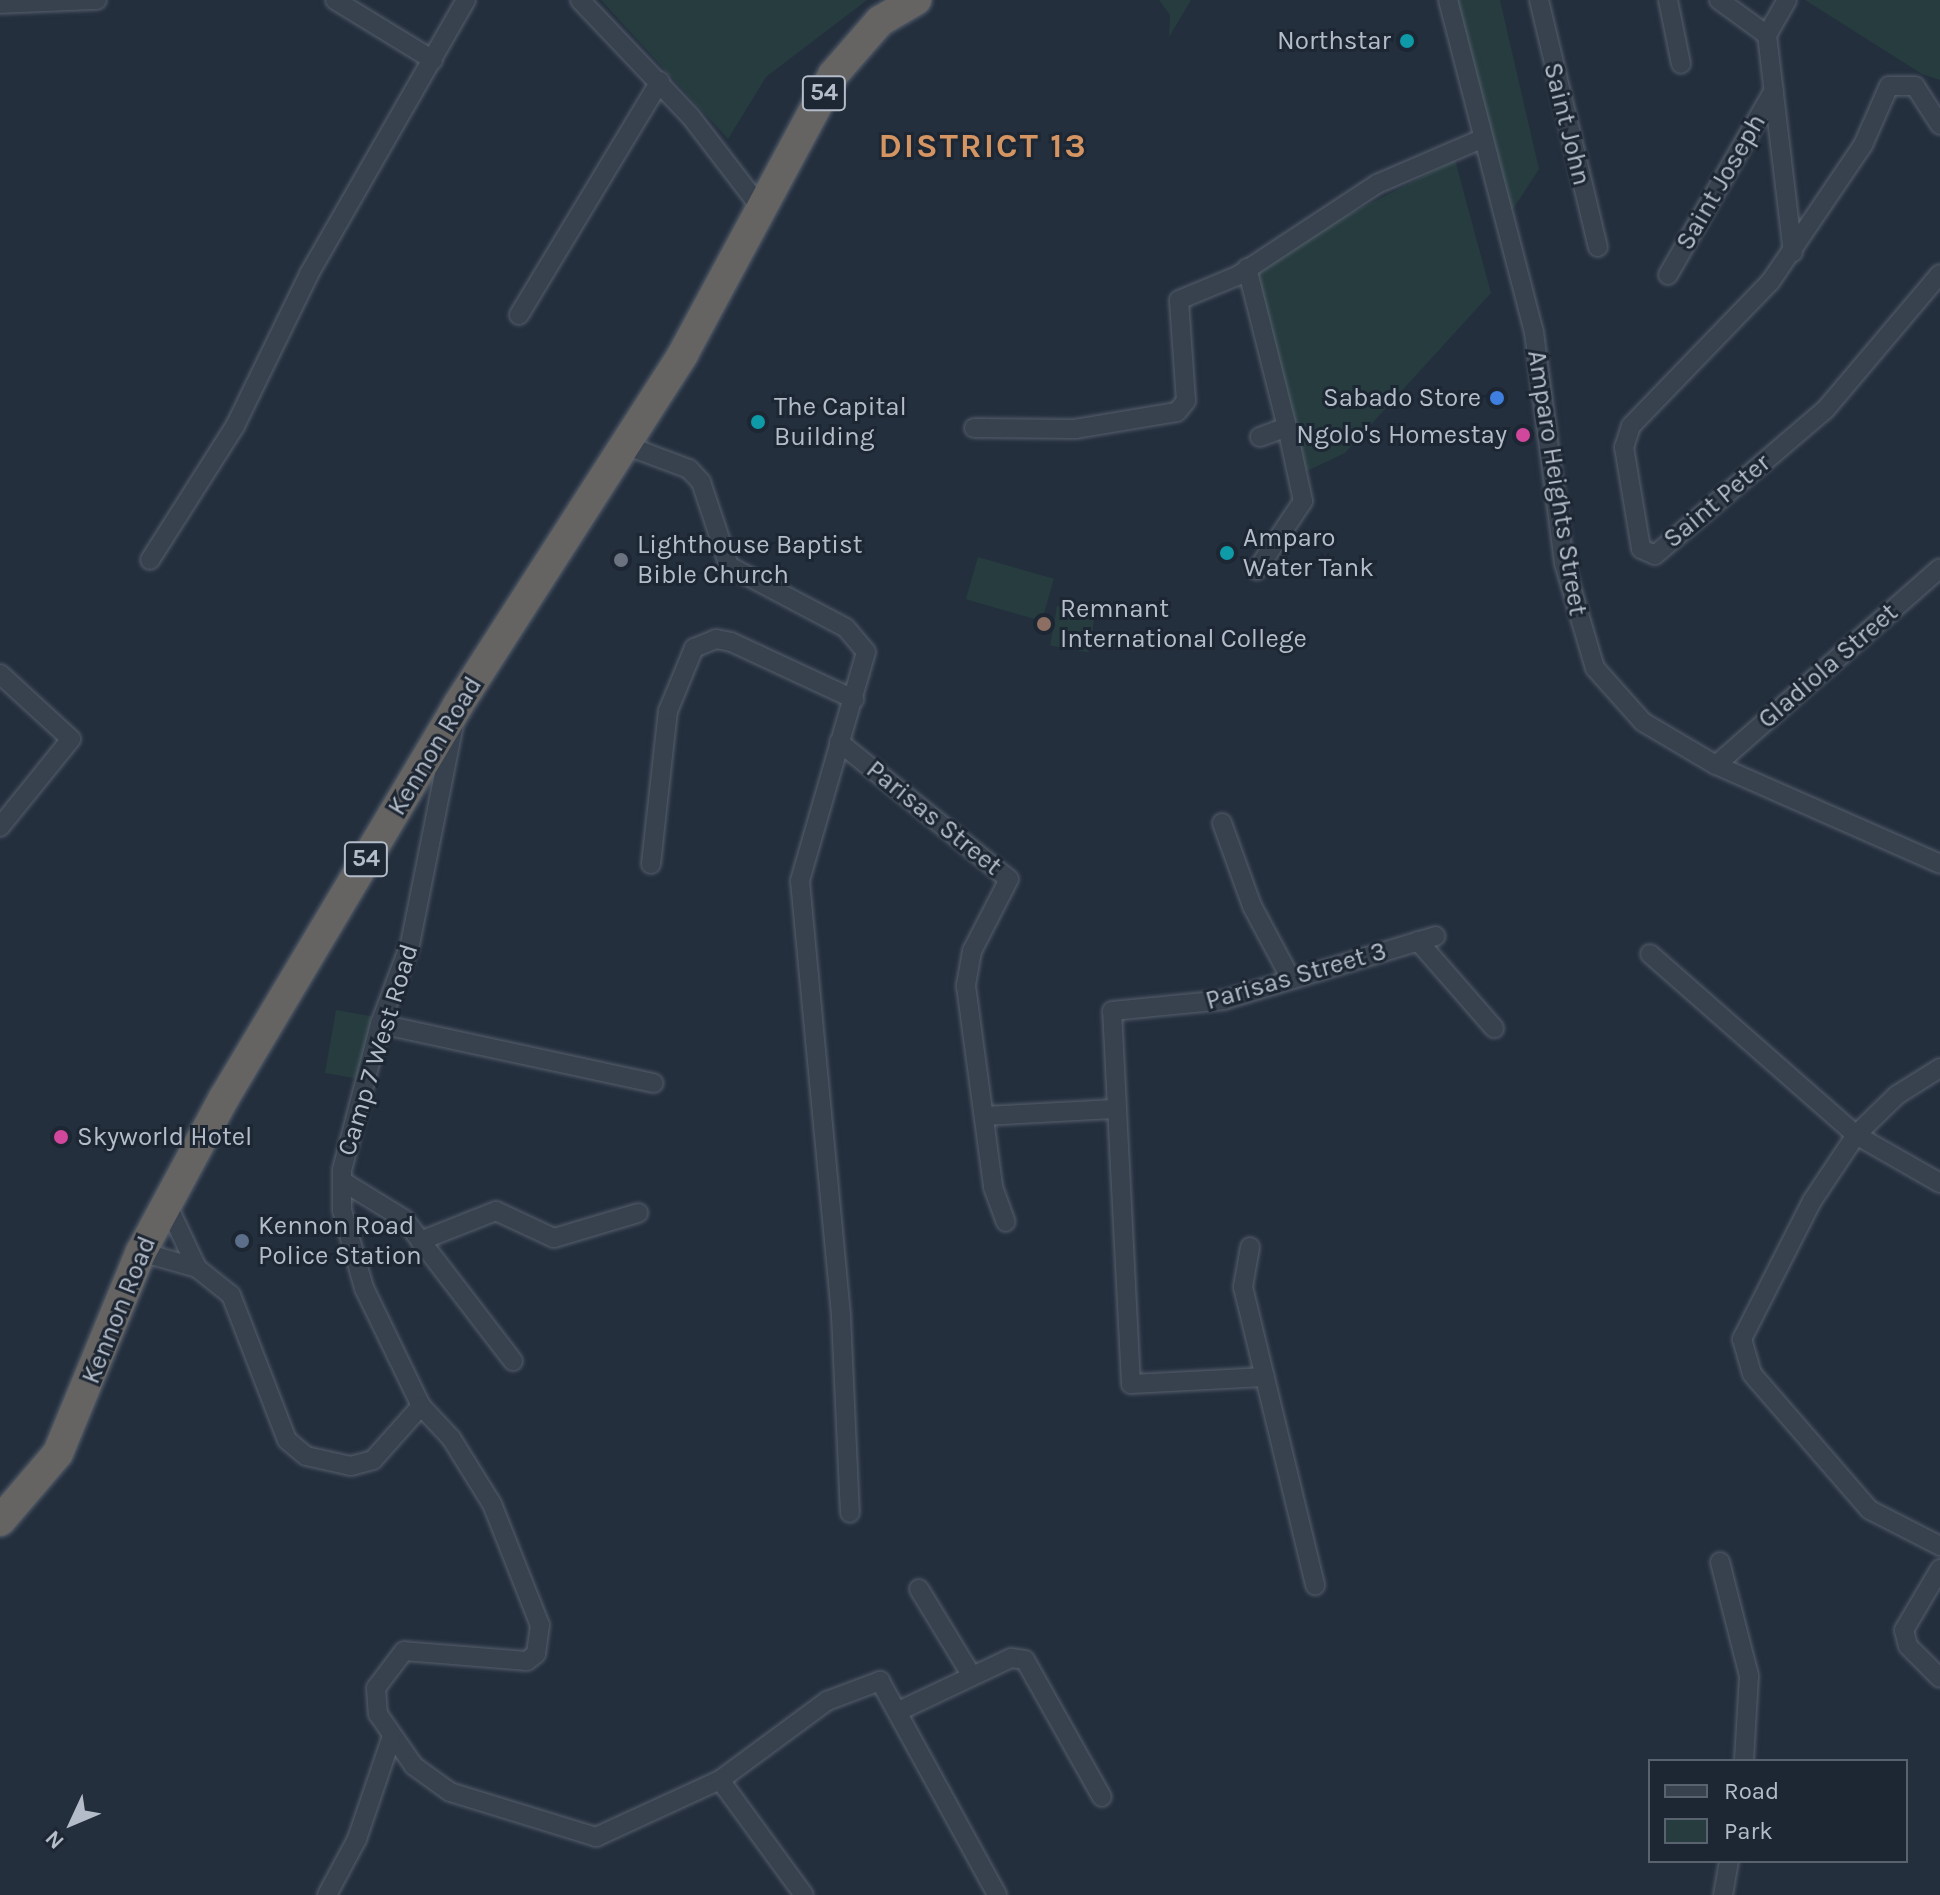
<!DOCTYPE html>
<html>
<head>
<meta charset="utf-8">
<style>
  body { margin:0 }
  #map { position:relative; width:1940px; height:1895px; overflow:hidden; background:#242f3e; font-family:Karla,sans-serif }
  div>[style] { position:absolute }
  .green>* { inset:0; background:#263c3f; transform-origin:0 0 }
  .roads { filter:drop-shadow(0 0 2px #565f6c) drop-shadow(0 0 2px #565f6c) }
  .minor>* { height:18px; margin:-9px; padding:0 9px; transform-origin:9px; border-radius:9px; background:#38414e }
  .trunk>* { height:30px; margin:-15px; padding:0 15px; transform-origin:15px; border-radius:15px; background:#656462 }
  .dots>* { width:22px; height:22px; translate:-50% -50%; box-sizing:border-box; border:4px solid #1d2633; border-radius:50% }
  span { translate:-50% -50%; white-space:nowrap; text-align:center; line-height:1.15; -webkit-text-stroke:6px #1d2633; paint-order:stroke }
  .shield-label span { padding:2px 6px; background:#1d2633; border:2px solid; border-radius:6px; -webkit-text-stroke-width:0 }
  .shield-label { font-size:24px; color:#b4bcc9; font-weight:700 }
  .poi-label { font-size:26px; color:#b4bcc9 }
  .right { translate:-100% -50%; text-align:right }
  .left { translate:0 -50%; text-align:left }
  .street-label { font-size:26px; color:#b4bcc9 }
  .district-label { font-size:34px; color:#d59563; font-weight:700; letter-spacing:2px }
  .legend { position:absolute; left:1648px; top:1759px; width:260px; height:104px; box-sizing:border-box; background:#1d2633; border:2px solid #59626f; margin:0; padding:10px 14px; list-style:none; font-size:24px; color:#b4bcc9 }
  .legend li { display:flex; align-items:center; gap:16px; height:40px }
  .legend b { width:40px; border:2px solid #59626f }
  .north { position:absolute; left:32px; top:1783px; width:80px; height:80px; -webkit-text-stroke:6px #1d2633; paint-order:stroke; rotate:226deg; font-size:22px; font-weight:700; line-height:32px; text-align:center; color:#b4bcc9 }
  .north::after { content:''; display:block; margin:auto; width:28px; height:36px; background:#b4bcc9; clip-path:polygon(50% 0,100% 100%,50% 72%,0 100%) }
</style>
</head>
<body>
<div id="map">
  <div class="green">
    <div style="clip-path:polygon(601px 0,867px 0,766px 77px,728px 139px)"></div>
    <div style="clip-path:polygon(1159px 0,1191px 0,1169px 37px,1170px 15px)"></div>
    <div style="clip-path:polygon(1450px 0,1500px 0,1539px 169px,1504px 223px)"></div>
    <div style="clip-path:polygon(1805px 0,1940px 0,1940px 80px,1922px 74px)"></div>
    <div style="clip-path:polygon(1455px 160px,1491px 293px,1345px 453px,1307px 471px,1293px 446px,1251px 265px)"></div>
    <div style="left:978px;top:557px;width:79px;height:44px;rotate:16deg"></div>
    <div style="left:1057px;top:606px;width:39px;height:40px;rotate:10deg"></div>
    <div style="left:336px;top:1010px;width:36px;height:64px;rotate:10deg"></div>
  </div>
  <div class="roads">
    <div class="minor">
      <div style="left:335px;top:0;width:115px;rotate:31.5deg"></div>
      <div style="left:580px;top:0;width:161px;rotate:46.5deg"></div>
      <div style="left:691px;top:117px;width:118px;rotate:52.5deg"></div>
      <div style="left:1448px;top:0;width:343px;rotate:75.5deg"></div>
      <div style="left:1534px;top:332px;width:233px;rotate:82.6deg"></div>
      <div style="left:1564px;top:563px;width:109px;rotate:73.6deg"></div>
      <div style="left:1595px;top:668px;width:72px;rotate:48.4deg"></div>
      <div style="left:1643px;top:722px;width:85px;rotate:30.5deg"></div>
      <div style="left:1716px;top:765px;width:245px;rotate:23.8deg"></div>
      <div style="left:1539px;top:0;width:254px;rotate:76.6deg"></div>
      <div style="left:1668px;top:0;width:65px;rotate:78.5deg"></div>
      <div style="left:1719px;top:0;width:59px;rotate:36.1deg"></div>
      <div style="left:1767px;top:35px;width:219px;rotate:83.2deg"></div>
      <div style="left:0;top:4px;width:97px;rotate:-2.4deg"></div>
      <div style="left:1767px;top:35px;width:40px;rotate:-60.3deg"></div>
      <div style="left:1940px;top:125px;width:46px;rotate:-122.7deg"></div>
      <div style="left:1915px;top:86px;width:26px;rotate:180deg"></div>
      <div style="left:1889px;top:86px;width:64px;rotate:113.8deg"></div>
      <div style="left:1863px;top:145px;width:164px;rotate:124.1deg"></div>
      <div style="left:1771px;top:281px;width:202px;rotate:134deg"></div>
      <div style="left:1631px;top:426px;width:22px;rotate:108deg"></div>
      <div style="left:1624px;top:447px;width:103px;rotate:80.5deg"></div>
      <div style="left:1641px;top:549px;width:15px;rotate:23deg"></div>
      <div style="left:1655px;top:555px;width:223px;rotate:-40.5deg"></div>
      <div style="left:1825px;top:410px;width:178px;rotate:-49.8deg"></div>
      <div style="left:1247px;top:268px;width:164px;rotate:75.9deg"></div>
      <div style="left:1287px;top:427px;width:29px;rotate:160deg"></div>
      <div style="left:1668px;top:275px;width:213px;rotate:-60.2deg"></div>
      <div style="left:519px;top:315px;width:273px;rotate:-58.9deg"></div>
      <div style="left:974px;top:428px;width:101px;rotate:0.6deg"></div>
      <div style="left:1075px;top:429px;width:103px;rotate:-9.5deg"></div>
      <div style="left:1177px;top:412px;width:14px;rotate:-51deg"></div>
      <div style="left:1186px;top:401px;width:101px;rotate:-94deg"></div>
      <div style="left:1179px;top:300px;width:63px;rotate:-22.5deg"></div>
      <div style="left:1237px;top:276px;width:168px;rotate:-33.3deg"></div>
      <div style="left:1377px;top:184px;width:111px;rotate:-23.3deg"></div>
      <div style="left:625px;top:445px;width:68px;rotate:20.6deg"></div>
      <div style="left:689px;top:469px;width:18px;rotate:47deg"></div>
      <div style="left:701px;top:482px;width:89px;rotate:71.6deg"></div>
      <div style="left:729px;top:566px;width:132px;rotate:27.9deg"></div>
      <div style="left:846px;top:628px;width:31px;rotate:50deg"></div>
      <div style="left:866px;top:652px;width:238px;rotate:106.1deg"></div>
      <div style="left:800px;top:881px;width:437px;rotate:84.6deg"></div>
      <div style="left:841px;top:1316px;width:197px;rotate:87.4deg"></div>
      <div style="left:150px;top:560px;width:159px;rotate:-57.6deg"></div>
      <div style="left:235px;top:426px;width:169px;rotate:-64deg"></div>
      <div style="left:309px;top:274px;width:316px;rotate:-60.2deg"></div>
      <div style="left:1257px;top:570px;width:83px;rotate:-56.3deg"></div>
      <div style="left:1303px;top:501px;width:76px;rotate:-102.2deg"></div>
      <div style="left:0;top:674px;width:96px;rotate:42.5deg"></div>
      <div style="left:71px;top:739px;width:113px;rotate:128.9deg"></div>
      <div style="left:454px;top:724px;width:224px;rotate:101.3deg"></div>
      <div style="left:410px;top:944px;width:85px;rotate:110.6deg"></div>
      <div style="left:380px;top:1024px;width:151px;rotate:104.6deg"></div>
      <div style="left:342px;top:1170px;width:40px;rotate:90deg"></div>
      <div style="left:342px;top:1210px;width:81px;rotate:74.2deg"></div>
      <div style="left:364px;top:1288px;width:131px;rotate:64.2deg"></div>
      <div style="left:421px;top:1406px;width:44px;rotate:46.8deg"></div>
      <div style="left:451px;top:1438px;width:78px;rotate:58.2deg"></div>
      <div style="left:492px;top:1504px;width:130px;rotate:68.4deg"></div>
      <div style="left:540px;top:1625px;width:29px;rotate:98deg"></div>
      <div style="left:536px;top:1654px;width:11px;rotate:142deg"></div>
      <div style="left:527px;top:1661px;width:123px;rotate:-175.4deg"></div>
      <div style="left:404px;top:1651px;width:46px;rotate:127.1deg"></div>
      <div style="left:376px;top:1688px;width:26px;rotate:86deg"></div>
      <div style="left:378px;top:1714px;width:63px;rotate:55.3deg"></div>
      <div style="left:414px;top:1766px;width:44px;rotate:35.8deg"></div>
      <div style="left:450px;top:1792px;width:153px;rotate:17.1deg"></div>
      <div style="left:596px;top:1837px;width:136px;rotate:-24.7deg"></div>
      <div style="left:720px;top:1780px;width:133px;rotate:-36.4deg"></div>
      <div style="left:827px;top:1701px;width:57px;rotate:-20.7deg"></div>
      <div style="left:880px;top:1681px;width:244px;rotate:61.3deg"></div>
      <div style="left:839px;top:742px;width:218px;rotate:38.9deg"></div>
      <div style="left:1009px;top:879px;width:81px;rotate:117.2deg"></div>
      <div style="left:972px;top:951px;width:36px;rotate:100deg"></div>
      <div style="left:966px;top:986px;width:203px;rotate:82.3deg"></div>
      <div style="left:993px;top:1187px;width:37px;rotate:70deg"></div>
      <div style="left:1716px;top:765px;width:298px;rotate:-41.3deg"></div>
      <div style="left:1222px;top:823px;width:88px;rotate:70.1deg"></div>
      <div style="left:1252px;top:906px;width:83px;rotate:61.9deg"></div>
      <div style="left:651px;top:864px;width:154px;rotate:-83.7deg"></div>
      <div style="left:668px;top:711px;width:68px;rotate:-67.6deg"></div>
      <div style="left:694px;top:648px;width:24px;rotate:-22deg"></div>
      <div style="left:716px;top:639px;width:15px;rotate:11deg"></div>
      <div style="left:731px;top:642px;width:136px;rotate:24.9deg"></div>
      <div style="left:1418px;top:941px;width:116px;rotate:48.9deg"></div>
      <div style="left:1650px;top:954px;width:274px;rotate:41.3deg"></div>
      <div style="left:1856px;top:1135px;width:97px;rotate:29.7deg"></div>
      <div style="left:380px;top:1024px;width:280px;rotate:12.2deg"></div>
      <div style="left:1940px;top:1068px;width:51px;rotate:147.9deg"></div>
      <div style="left:1897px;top:1095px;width:57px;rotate:135.7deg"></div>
      <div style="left:1856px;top:1135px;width:79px;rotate:123.7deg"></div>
      <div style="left:1812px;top:1201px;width:155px;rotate:116.9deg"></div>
      <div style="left:1742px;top:1339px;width:36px;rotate:74deg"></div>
      <div style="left:1752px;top:1374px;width:180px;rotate:49.1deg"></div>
      <div style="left:1870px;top:1510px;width:79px;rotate:27.2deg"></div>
      <div style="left:984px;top:1116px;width:130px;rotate:-3.1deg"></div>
      <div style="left:342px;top:1181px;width:73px;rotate:31.5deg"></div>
      <div style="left:404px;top:1219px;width:179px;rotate:52.5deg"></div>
      <div style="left:166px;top:1202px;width:73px;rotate:64.8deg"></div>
      <div style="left:420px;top:1241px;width:82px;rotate:-21.5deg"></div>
      <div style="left:496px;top:1211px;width:64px;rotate:25deg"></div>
      <div style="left:554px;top:1238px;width:88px;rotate:-16.6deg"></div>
      <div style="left:1250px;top:1247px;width:41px;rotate:99.9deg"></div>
      <div style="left:1243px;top:1287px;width:307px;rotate:76.4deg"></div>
      <div style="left:141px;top:1252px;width:58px;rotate:15.9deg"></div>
      <div style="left:197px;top:1268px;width:43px;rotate:38.5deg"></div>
      <div style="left:231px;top:1295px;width:155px;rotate:68.9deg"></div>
      <div style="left:287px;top:1440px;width:25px;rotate:40deg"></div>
      <div style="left:306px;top:1456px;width:46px;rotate:12.5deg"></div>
      <div style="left:351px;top:1466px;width:23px;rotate:-15deg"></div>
      <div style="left:373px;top:1460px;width:72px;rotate:-48.4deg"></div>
      <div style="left:1265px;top:1377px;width:134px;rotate:177deg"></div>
      <div style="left:1131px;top:1384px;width:373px;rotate:-92.9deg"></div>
      <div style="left:1112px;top:1011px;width:113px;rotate:-5.6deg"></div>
      <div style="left:1224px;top:1000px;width:221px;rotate:-16.8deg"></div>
      <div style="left:1720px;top:1562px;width:118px;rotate:75.7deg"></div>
      <div style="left:1749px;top:1676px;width:85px;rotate:93.4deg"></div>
      <div style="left:1940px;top:1569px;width:71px;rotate:120.5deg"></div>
      <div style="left:1904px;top:1630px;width:16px;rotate:76deg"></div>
      <div style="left:1908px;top:1646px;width:45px;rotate:45deg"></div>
      <div style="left:919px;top:1589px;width:102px;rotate:58.7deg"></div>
      <div style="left:901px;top:1710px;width:122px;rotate:-25.3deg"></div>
      <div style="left:1011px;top:1658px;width:14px;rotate:8deg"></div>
      <div style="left:1025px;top:1660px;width:157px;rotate:60.7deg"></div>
      <div style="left:720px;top:1780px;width:142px;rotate:53.9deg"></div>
      <div style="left:327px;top:1895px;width:64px;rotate:-61.8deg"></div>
      <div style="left:357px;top:1839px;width:106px;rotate:-71.2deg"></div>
      <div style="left:1723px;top:1895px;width:35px;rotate:-80deg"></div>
    </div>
    <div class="trunk">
      <div style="left:0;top:1521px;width:89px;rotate:-49.5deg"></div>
      <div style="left:58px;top:1453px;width:217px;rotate:-67.6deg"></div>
      <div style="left:141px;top:1252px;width:175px;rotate:-61.7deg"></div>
      <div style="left:224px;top:1098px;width:457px;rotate:-59.2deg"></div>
      <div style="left:458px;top:705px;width:417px;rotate:-57.3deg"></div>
      <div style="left:683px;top:354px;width:317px;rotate:-61.7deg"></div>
      <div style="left:833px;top:75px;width:72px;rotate:-49deg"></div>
      <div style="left:880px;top:21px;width:42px;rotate:-30.3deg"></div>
    </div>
  </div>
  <div class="dots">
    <div style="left:1407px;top:41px;background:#0f9aa8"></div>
    <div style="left:1497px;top:398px;background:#3f7fe0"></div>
    <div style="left:758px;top:422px;background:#0f9aa8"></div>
    <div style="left:1523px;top:435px;background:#d1479c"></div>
    <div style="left:1227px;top:553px;background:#0f9aa8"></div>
    <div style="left:621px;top:560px;background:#6b7280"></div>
    <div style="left:1044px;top:624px;background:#8d6e63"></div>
    <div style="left:61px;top:1137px;background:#d1479c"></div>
    <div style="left:242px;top:1241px;background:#5c6f8a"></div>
  </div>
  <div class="shield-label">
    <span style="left:824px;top:93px">54</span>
    <span style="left:366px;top:859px">54</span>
  </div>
  <div class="poi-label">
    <span class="right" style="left:1391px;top:41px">Northstar</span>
    <span class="right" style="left:1481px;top:398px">Sabado Store</span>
    <span class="left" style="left:774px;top:422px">The Capital<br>Building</span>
    <span class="right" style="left:1507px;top:435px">Ngolo's Homestay</span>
    <span class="left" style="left:1243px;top:553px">Amparo<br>Water Tank</span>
    <span class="left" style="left:637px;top:560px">Lighthouse Baptist<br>Bible Church</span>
    <span class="left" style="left:1060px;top:624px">Remnant<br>International College</span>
    <span class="left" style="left:77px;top:1137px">Skyworld Hotel</span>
    <span class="left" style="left:258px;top:1241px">Kennon Road<br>Police Station</span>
  </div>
  <div class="street-label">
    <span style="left:1567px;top:124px;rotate:76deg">Saint John</span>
    <span style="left:1721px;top:182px;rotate:-60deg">Saint Joseph</span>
    <span style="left:1557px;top:483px;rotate:81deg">Amparo Heights Street</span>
    <span style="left:1717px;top:501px;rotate:-40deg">Saint Peter</span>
    <span style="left:1828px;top:666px;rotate:-41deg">Gladiola Street</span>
    <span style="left:435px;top:746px;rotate:-59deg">Kennon Road</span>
    <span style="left:934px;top:818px;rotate:39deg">Parisas Street</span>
    <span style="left:1296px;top:976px;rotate:-16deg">Parisas Street 3</span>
    <span style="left:378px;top:1050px;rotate:-73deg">Camp 7 West Road</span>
    <span style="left:119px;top:1310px;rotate:-68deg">Kennon Road</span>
  </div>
  <div class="district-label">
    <span style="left:983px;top:147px">DISTRICT 13</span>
  </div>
  <ul class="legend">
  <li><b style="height:10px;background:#38414e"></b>Road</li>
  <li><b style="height:22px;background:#263c3f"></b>Park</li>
  </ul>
  <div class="north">N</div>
</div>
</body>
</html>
